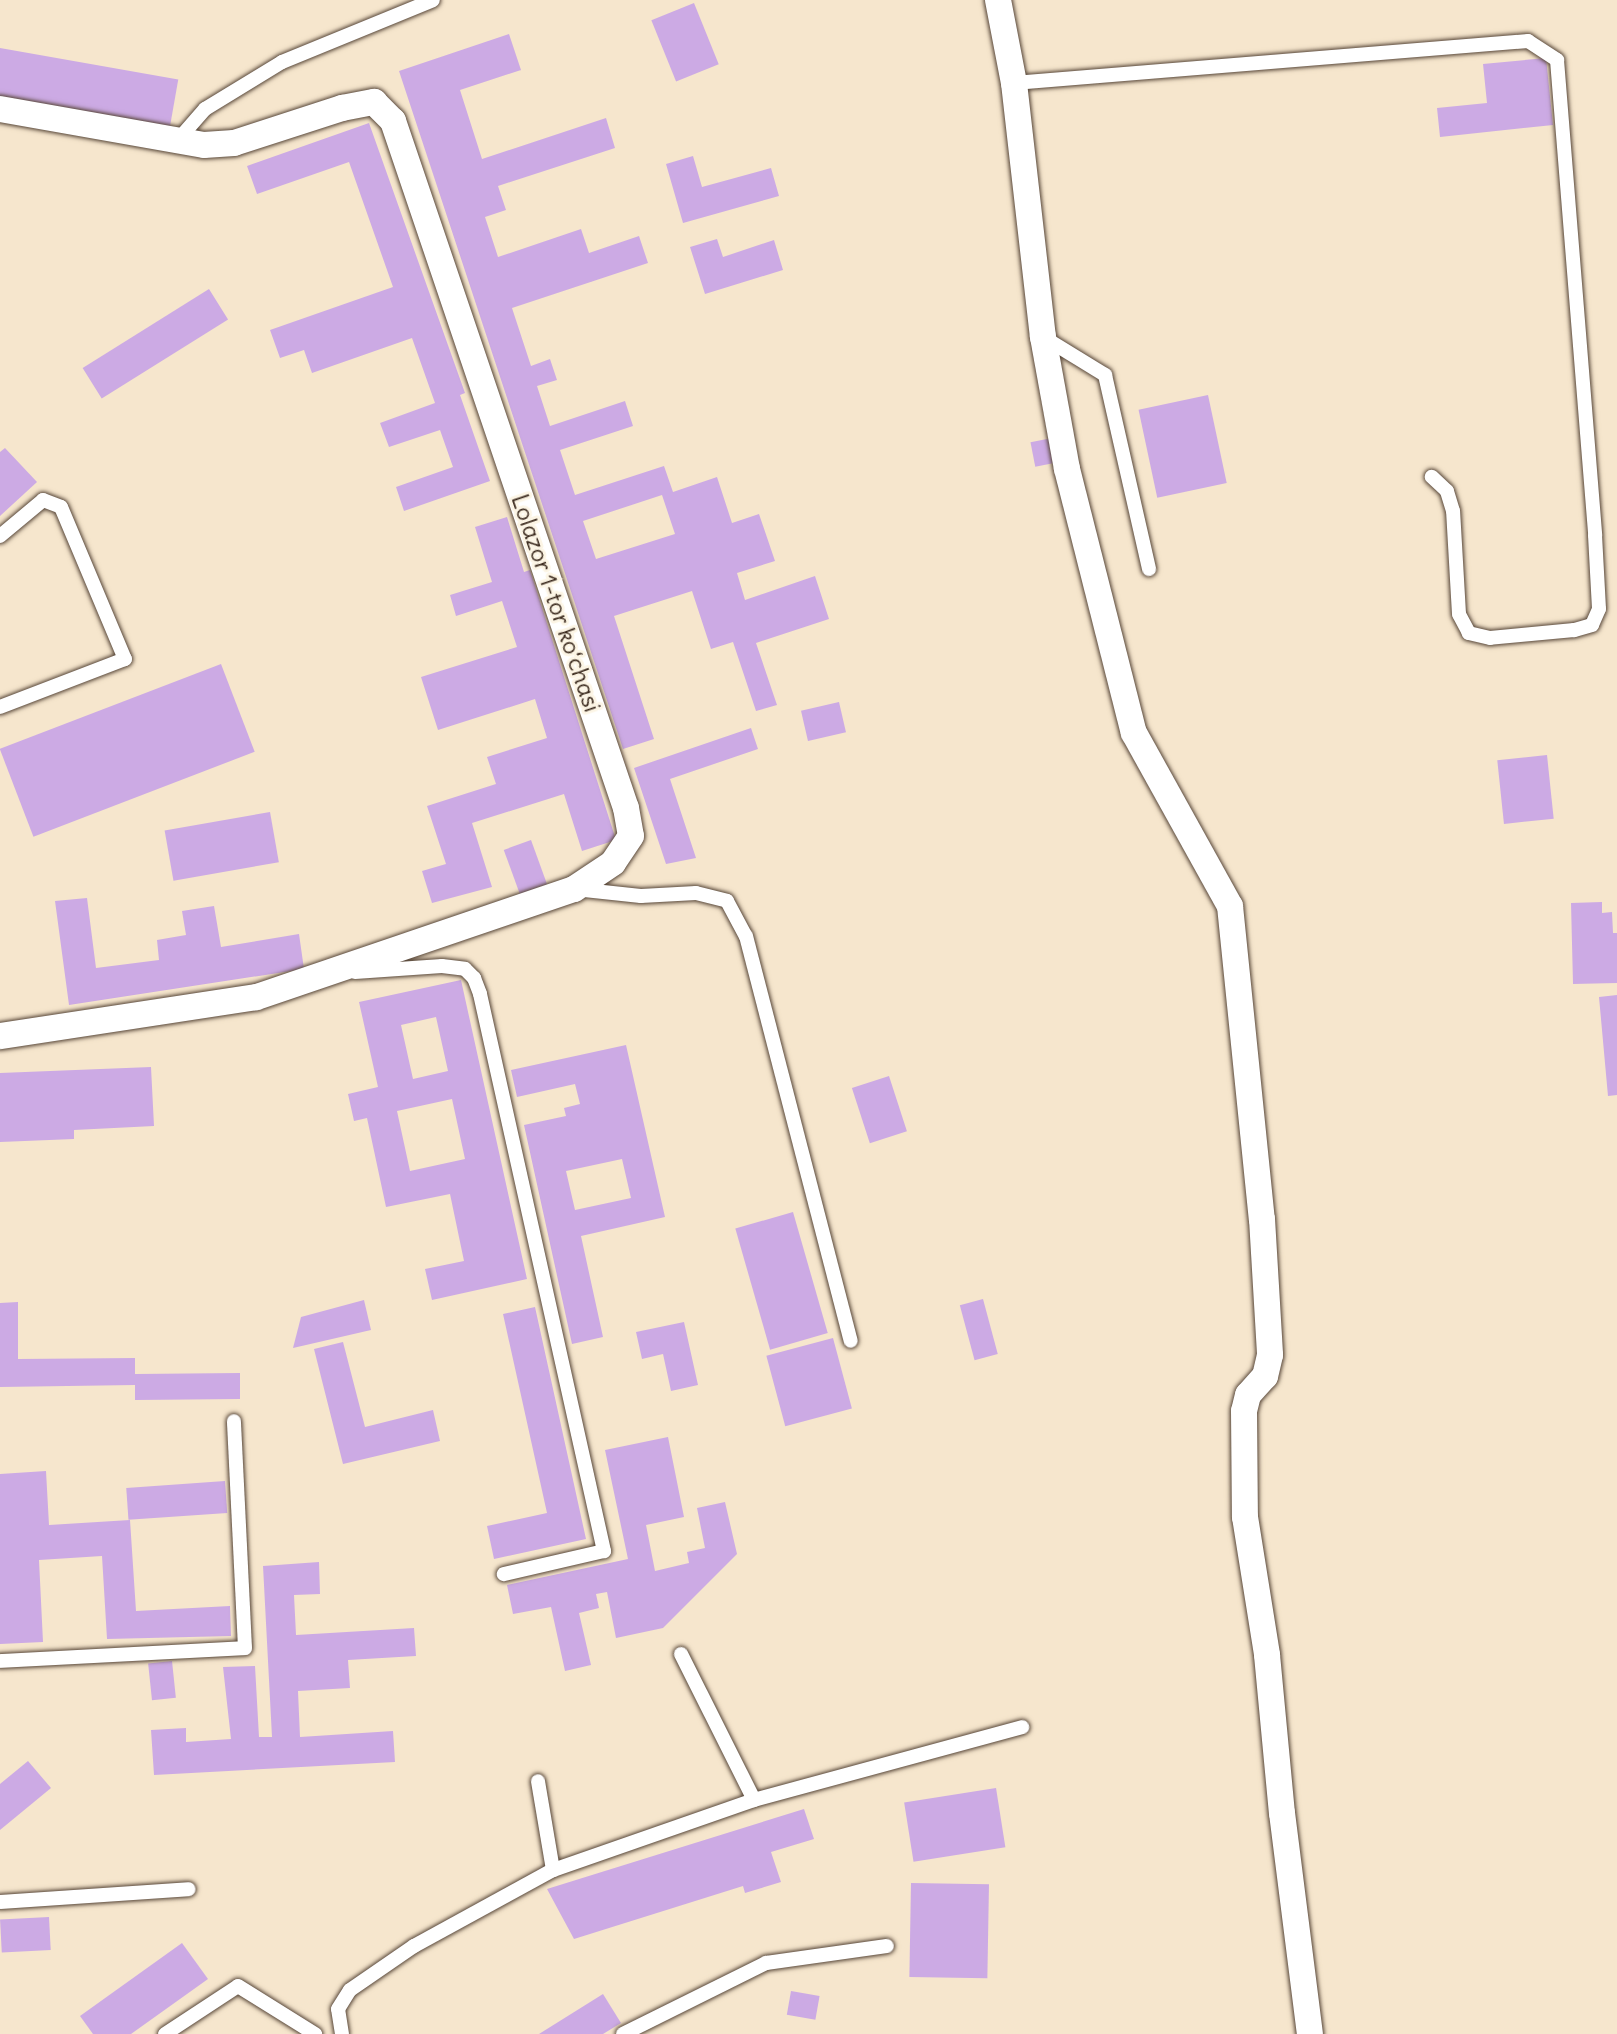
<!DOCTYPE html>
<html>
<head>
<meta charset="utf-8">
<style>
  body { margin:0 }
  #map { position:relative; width:1617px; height:2034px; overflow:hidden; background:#f6e6cd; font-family:Delius,sans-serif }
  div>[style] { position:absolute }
  .building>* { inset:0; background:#ccaae4; transform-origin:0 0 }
  .roads { filter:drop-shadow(0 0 2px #574638) drop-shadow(0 0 2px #574638) }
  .service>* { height:14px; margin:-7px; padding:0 7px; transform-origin:7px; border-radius:7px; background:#fff }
  .minor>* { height:26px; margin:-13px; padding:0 13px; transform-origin:13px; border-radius:13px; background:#fff }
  span { translate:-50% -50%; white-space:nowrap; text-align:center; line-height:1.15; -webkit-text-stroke:6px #fcf5e5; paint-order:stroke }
  .street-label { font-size:24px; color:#3b2a1e }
</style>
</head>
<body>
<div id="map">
  <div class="building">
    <div style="left:694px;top:3px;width:66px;height:46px;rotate:68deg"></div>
    <div style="clip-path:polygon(evenodd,509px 34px,521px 70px,460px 90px,482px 159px,606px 118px,615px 148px,498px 186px,506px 210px,485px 217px,498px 257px,581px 229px,589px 253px,639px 236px,648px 263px,512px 308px,531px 366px,550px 359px,557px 380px,537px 386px,550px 426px,625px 401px,633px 426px,560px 450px,575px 495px,664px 466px,673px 492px,717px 477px,732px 523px,759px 514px,775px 561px,737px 573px,745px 600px,815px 576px,829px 619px,756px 643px,777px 705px,756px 711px,733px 642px,711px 649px,692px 591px,614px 616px,654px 739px,623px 749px,399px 71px,509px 34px,662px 495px,675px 534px,596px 559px,583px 521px,662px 495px)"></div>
    <div style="left:0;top:48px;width:181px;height:52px;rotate:10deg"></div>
    <div style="clip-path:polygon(1546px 58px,1553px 125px,1440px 137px,1437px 108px,1487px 103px,1483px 64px)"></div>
    <div style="clip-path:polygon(369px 123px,465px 393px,460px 395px,490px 481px,404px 511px,396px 487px,453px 467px,440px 430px,389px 447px,380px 423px,435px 403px,412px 338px,312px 373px,304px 350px,280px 358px,270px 330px,393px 287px,349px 162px,257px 194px,247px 166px)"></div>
    <div style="clip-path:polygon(693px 156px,702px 187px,771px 168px,779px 196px,683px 223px,666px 164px)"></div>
    <div style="clip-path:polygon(717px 239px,723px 257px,774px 240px,783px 270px,705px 294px,690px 247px)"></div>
    <div style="left:209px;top:289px;width:36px;height:149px;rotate:58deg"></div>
    <div style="left:1208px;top:395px;width:90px;height:71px;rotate:78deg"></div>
    <div style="left:1057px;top:437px;width:25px;height:27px;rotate:79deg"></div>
    <div style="clip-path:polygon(5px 448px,37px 482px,0 516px,0 452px)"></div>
    <div style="clip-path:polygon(507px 517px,524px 572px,530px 570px,616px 840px,582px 851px,564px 794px,472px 823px,492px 887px,432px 903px,422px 871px,446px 864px,427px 806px,496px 784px,487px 757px,547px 738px,535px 699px,438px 730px,421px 677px,517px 647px,502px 601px,456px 616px,450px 595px,492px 582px,475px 527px)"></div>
    <div style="left:221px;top:664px;width:94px;height:237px;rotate:69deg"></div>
    <div style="left:839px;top:702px;width:31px;height:39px;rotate:77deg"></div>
    <div style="clip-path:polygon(751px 728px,758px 749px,670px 779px,696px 858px,666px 864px,634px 768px)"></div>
    <div style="left:1547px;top:755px;width:64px;height:50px;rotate:84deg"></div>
    <div style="left:270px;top:812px;width:51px;height:107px;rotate:80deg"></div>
    <div style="left:531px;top:840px;width:47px;height:29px;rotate:70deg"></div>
    <div style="clip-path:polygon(87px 898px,96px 968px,159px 960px,157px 940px,186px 935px,182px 911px,214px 906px,221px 947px,299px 934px,304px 969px,69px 1005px,55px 901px)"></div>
    <div style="clip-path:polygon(1602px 902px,1602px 913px,1612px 912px,1613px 933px,1617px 933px,1617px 983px,1573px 984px,1571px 903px)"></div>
    <div style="clip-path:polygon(evenodd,461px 980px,527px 1279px,432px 1300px,425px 1269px,464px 1261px,450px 1194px,386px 1207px,367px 1118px,354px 1121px,348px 1094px,378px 1087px,359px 1002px,461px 980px,436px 1017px,448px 1071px,413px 1079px,401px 1025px,436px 1017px,461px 980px,452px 1099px,465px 1159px,410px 1171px,397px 1111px,452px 1099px)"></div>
    <div style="clip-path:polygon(1617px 995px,1617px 1095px,1608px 1096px,1599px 997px)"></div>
    <div style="clip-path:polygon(evenodd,626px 1045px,665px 1217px,581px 1236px,603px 1337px,572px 1344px,524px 1125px,566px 1116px,564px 1108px,580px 1104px,575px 1084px,517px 1097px,511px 1070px,626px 1045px,622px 1159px,631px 1198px,575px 1210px,566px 1171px,622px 1159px)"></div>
    <div style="clip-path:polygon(151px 1067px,154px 1126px,74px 1130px,74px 1139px,0 1142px,0 1073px)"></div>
    <div style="left:889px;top:1076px;width:58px;height:39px;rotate:72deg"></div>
    <div style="left:793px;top:1212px;width:126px;height:60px;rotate:74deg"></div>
    <div style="left:983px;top:1299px;width:57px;height:24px;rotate:75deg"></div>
    <div style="clip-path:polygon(364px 1300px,371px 1330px,293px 1348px,301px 1317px)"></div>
    <div style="clip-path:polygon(18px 1302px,18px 1359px,135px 1358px,135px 1374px,240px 1373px,240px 1399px,135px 1400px,135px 1385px,0 1387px,0 1303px)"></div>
    <div style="clip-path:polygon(535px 1307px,586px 1539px,494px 1559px,487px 1526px,547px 1513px,503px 1314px)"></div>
    <div style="clip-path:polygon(684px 1322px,698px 1385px,671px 1391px,663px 1354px,642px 1359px,636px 1332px)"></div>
    <div style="left:833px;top:1338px;width:73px;height:69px;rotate:75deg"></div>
    <div style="clip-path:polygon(343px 1342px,365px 1427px,433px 1410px,440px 1441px,343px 1464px,314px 1349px)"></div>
    <div style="clip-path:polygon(668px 1437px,684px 1517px,646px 1525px,655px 1571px,689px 1563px,687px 1552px,705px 1548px,697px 1508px,725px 1502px,737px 1554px,663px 1628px,616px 1638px,607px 1592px,596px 1594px,599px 1608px,579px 1613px,591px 1665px,565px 1671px,551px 1607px,513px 1614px,507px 1585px,628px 1559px,605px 1450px)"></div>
    <div style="clip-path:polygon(46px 1471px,49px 1525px,130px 1520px,136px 1611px,230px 1606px,231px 1636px,107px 1639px,102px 1556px,39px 1560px,43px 1642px,0 1644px,0 1474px)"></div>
    <div style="left:225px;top:1481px;width:32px;height:99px;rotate:86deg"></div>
    <div style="clip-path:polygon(319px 1562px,320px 1594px,294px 1595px,296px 1635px,414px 1628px,416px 1656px,348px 1660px,350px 1688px,298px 1691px,300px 1737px,393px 1731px,395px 1762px,154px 1775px,151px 1730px,186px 1728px,186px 1742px,231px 1739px,223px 1667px,255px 1666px,259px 1737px,272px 1737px,263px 1566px)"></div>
    <div style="left:172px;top:1661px;width:37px;height:24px;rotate:84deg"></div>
    <div style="clip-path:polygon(28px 1761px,51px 1788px,0 1830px,0 1784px)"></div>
    <div style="left:996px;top:1788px;width:60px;height:93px;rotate:81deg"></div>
    <div style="clip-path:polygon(804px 1809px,814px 1839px,771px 1852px,781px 1882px,745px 1893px,743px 1886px,574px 1939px,547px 1889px)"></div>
    <div style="left:911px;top:1883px;width:78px;height:94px;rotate:1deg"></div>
    <div style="left:49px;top:1917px;width:33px;height:49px;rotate:87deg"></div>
    <div style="clip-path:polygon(182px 1943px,208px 1979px,131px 2034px,93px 2034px,80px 2016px)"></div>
    <div style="left:791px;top:1991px;width:29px;height:24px;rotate:10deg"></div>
    <div style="clip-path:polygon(603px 1994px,621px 2023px,603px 2034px,539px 2034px)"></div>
  </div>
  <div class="roads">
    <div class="service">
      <div style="left:1014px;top:83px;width:516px;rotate:-4.67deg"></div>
      <div style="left:1528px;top:41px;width:35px;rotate:33deg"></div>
      <div style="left:1557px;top:60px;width:477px;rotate:85.4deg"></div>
      <div style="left:1595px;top:535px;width:74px;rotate:86.9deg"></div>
      <div style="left:1599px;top:609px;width:17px;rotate:114deg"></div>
      <div style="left:1592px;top:625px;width:19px;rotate:164deg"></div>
      <div style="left:1574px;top:630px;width:84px;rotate:174.6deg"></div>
      <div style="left:1490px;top:638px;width:22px;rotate:-167deg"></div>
      <div style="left:1469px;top:633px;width:21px;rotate:-118deg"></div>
      <div style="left:1459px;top:614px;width:103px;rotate:-93.3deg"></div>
      <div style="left:1453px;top:511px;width:21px;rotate:-107deg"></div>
      <div style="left:1447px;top:491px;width:21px;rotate:-137deg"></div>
      <div style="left:177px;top:141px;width:43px;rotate:-48.8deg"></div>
      <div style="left:205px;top:109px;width:90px;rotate:-31.4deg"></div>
      <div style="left:282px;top:62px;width:163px;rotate:-22.3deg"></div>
      <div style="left:1043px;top:337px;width:73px;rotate:31.5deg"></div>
      <div style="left:1105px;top:375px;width:199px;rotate:77.2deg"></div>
      <div style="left:0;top:536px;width:56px;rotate:-39.9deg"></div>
      <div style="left:43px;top:500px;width:19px;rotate:21deg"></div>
      <div style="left:61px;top:507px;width:165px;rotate:67.2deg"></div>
      <div style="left:125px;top:659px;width:134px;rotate:159deg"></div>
      <div style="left:575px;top:889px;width:66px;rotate:6.1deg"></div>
      <div style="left:641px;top:896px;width:55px;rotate:-3.1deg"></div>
      <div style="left:696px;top:893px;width:32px;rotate:14deg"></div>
      <div style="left:727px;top:901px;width:40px;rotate:62deg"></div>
      <div style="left:746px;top:936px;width:418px;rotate:75.5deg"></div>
      <div style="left:355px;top:972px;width:87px;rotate:-3.9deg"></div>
      <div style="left:442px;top:966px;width:23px;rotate:7deg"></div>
      <div style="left:465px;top:969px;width:13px;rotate:45deg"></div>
      <div style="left:474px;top:978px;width:17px;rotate:69deg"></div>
      <div style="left:480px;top:994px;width:571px;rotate:77.45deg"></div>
      <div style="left:604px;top:1551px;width:103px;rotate:167deg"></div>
      <div style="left:681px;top:1654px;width:163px;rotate:63.4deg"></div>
      <div style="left:0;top:1661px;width:245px;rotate:-3deg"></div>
      <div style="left:245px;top:1648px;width:227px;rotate:-92.8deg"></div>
      <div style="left:553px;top:1870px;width:213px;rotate:-19.2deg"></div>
      <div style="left:754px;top:1800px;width:278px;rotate:-15.2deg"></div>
      <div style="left:0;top:1902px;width:189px;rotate:-3.9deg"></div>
      <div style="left:165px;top:2034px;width:87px;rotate:-33.3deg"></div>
      <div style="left:238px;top:1986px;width:91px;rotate:31.9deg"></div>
      <div style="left:342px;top:2034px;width:25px;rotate:-99deg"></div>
      <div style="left:338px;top:2009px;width:22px;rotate:-58deg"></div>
      <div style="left:350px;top:1990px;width:78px;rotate:-34.5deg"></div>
      <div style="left:414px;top:1946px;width:158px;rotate:-28.7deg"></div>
      <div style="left:553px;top:1870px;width:90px;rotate:-99.6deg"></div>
      <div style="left:623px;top:2034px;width:160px;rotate:-26.4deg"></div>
      <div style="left:766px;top:1963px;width:122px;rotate:-8deg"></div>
    </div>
    <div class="minor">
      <div style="left:998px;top:0;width:85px;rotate:79.1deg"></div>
      <div style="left:1014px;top:83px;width:256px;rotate:83.5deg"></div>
      <div style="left:1043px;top:337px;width:134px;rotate:79.7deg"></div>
      <div style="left:1067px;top:469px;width:272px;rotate:75.8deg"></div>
      <div style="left:1134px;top:733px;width:198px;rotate:61deg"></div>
      <div style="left:1230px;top:906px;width:315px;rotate:84.2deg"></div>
      <div style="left:1262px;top:1219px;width:136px;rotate:86.6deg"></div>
      <div style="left:1270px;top:1355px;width:22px;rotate:103deg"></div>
      <div style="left:1265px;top:1376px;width:25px;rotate:132deg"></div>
      <div style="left:1248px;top:1395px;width:16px;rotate:104deg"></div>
      <div style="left:1244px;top:1411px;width:106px;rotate:89.5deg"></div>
      <div style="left:1245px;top:1517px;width:140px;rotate:80.9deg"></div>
      <div style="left:1267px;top:1655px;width:159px;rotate:84.6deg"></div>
      <div style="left:1282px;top:1813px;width:223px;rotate:82.8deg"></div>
      <div style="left:0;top:109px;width:207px;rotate:10deg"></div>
      <div style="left:204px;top:145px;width:30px;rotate:-4deg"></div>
      <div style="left:234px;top:143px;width:114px;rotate:-18deg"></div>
      <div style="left:342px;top:108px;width:33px;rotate:-11deg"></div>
      <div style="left:374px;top:102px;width:27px;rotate:45deg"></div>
      <div style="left:393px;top:121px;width:725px;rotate:71.27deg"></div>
      <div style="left:626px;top:808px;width:28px;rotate:80deg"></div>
      <div style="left:631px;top:836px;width:32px;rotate:124deg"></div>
      <div style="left:613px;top:863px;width:47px;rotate:146.3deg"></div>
      <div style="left:574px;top:889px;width:336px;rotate:161.2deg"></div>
      <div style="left:256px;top:997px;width:259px;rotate:171.3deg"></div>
    </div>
  </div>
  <div class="street-label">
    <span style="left:556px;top:603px;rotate:71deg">Lolazor 1-tor ko‘chasi</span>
  </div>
</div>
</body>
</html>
